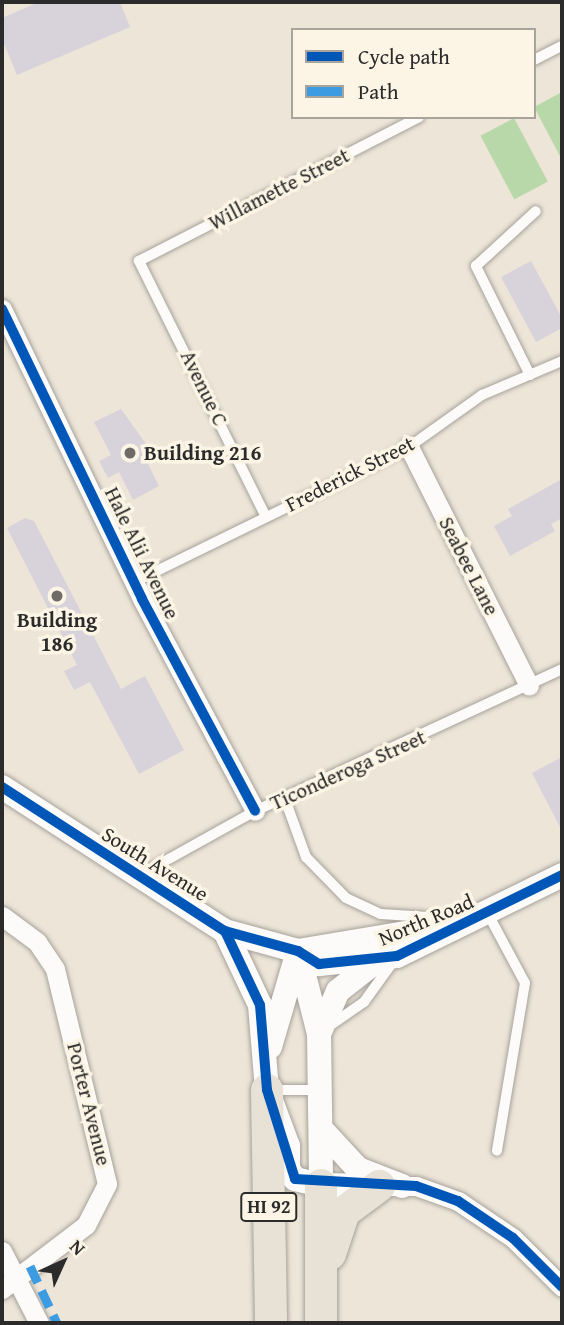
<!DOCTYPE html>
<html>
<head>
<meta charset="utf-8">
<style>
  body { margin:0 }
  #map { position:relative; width:564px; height:1325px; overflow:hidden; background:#ede5d8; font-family:"Gentium Book Plus",serif }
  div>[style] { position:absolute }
  .green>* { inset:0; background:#b9d8aa; transform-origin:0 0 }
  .building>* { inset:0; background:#d8d2da }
  .roads { filter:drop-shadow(0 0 2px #a7a29b) drop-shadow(0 0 2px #a7a29b) }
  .service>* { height:10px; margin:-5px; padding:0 5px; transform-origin:5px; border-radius:5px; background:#fcfbf9 }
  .minor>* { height:19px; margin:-9.5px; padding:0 9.5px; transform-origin:9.5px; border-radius:9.5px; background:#fcfbf9 }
  .tertiary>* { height:24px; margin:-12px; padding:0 12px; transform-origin:12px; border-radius:12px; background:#fcfbf9 }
  .primary>* { height:32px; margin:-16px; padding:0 16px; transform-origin:16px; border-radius:16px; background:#e7e2d5 }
  .quiet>* { height:9px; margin-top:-4.5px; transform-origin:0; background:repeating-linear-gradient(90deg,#3d9ce1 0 18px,transparent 0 27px) }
  .cycleway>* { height:10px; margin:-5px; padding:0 5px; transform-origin:5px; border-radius:5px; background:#0057b8 }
  .dots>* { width:19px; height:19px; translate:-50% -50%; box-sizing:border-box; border:4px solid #fcf5e5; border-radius:50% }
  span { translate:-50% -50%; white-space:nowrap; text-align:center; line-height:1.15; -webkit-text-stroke:7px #fcf5e5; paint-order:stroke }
  .shield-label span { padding:2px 5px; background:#fcf5e5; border:2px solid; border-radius:5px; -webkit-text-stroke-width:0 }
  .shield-label { font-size:19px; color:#2b2b2b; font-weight:700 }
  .street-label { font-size:21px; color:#2b2b2b }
  .poi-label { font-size:21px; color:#2b2b2b; font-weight:700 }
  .left { translate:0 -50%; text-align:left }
  .frame { position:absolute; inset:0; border:4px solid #2b2b2b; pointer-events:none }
  .legend { position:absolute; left:291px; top:28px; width:245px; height:91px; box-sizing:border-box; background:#fcf5e5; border:2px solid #a8a49b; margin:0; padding:9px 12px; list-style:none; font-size:21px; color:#2b2b2b }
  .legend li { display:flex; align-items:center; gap:14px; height:35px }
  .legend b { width:35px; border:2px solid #a8a49b }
  .north { position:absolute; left:28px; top:1227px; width:70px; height:70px; -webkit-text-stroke:5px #fcf5e5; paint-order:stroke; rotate:45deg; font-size:19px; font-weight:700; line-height:28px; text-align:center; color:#2b2b2b }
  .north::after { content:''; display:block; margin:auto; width:24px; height:32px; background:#2b2b2b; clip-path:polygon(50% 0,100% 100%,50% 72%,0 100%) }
</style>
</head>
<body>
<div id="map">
  <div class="green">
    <div style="clip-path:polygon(562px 92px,562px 160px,534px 107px)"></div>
    <div style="left:514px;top:118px;width:72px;height:38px;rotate:62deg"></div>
  </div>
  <div class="building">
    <div style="clip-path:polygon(39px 2px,120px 2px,130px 27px,17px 75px,2px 39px,2px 18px)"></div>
    <div style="clip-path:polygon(531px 261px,562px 318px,562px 328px,536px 342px,501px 277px)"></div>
    <div style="clip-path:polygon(121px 409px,152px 452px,144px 456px,159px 486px,133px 500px,119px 472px,108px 478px,99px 461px,111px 455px,94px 422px)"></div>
    <div style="clip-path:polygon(562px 479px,562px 518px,551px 524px,555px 531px,510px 556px,494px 526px,512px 516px,508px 509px)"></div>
    <div style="clip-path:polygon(25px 518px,34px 521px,121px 689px,145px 676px,184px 750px,139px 774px,90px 682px,74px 690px,64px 671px,77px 665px,7px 528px)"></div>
    <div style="clip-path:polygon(562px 757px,562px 831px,532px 773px)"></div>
  </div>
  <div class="roads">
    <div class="service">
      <div style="left:534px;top:60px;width:31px;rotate:-27deg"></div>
      <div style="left:530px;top:375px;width:122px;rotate:-116.4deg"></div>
      <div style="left:476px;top:266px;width:81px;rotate:-42.5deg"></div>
      <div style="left:266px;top:517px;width:286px;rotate:-116.4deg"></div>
      <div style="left:139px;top:261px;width:315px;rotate:-27.2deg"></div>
      <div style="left:134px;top:582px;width:306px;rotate:-26.1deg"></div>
      <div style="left:409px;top:447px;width:90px;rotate:-35.5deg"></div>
      <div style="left:482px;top:395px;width:87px;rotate:-23deg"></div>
      <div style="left:286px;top:802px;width:59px;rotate:70deg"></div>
      <div style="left:306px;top:857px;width:57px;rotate:45.7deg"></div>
      <div style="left:346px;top:898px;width:38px;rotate:25deg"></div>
      <div style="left:381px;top:914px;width:77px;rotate:3.7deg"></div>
      <div style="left:140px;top:875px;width:132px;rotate:-29.1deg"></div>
      <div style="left:255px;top:811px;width:338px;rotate:-24.8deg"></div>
      <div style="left:488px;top:914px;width:78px;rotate:61.8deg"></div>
      <div style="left:525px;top:983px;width:170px;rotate:99.5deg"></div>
      <div style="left:328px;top:1027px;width:44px;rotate:-34.8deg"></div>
      <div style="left:364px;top:1002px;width:53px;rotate:-54.2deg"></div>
      <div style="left:272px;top:1090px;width:48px"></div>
    </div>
    <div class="minor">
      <div style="left:2px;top:309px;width:322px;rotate:64.2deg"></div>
      <div style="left:142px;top:599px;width:240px;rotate:61.9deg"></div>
      <div style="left:409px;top:447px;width:267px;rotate:63.3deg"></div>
      <div style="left:2px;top:916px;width:44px;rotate:36.6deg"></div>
      <div style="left:37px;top:942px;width:32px;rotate:56deg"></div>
      <div style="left:55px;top:969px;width:221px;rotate:76.4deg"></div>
      <div style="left:107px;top:1184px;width:46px;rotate:117.1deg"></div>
      <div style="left:86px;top:1225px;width:106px;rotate:142.7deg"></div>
      <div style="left:387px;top:1186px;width:29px"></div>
      <div style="left:416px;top:1186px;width:45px;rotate:19.7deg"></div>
      <div style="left:458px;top:1201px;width:66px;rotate:33.9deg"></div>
      <div style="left:513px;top:1238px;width:69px;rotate:45deg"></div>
      <div style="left:2px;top:1251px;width:81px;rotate:62.8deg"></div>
    </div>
    <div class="tertiary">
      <div style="left:2px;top:787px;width:265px;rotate:32.9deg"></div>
      <div style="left:225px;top:931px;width:76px;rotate:15.3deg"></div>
      <div style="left:298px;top:951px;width:25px;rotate:32deg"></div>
      <div style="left:319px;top:964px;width:78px;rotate:-5.9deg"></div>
      <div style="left:397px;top:956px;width:184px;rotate:-26.1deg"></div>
      <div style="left:225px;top:931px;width:82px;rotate:64.7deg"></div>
      <div style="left:260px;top:1005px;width:85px;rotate:85.3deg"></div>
      <div style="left:267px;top:1090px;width:60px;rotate:69.4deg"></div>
      <div style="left:288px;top:1146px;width:23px;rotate:90deg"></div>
      <div style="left:288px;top:1169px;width:12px;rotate:55deg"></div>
      <div style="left:295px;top:1179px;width:27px;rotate:13deg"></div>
      <div style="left:321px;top:1185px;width:58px;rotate:1deg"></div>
      <div style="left:298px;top:951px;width:86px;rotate:75.8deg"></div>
      <div style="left:319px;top:1034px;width:151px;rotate:89.2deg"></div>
      <div style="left:298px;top:951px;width:139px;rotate:-9.5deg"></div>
      <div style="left:319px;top:1034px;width:47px;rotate:-66.2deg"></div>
      <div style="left:338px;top:991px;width:47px;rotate:-38.1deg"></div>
      <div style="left:270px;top:1047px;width:100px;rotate:-73.7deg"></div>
      <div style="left:321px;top:1129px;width:54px;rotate:47.2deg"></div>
      <div style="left:358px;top:1169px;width:47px;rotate:21.1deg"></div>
    </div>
    <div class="primary">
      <div style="left:267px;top:1090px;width:233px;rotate:89deg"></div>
      <div style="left:330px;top:1254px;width:44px;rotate:-71.6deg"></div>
      <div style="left:344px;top:1212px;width:44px;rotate:-36.6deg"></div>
      <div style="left:321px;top:1323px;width:138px;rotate:-90deg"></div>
    </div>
  </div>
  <div class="quiet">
    <div style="left:30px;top:1266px;width:63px;rotate:64.7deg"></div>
  </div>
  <div class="cycleway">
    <div style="left:2px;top:309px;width:322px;rotate:64.2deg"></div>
    <div style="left:142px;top:599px;width:240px;rotate:61.9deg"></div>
    <div style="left:2px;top:787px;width:265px;rotate:32.9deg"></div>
    <div style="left:225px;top:931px;width:76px;rotate:15.3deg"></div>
    <div style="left:298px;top:951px;width:25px;rotate:32deg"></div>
    <div style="left:319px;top:964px;width:78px;rotate:-5.9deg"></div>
    <div style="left:397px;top:956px;width:184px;rotate:-26.1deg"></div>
    <div style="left:225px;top:931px;width:82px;rotate:64.7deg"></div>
    <div style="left:260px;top:1005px;width:85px;rotate:85.3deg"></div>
    <div style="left:267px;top:1090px;width:93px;rotate:72.5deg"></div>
    <div style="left:295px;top:1179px;width:121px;rotate:3.3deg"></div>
    <div style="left:416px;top:1186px;width:45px;rotate:19.7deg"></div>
    <div style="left:458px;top:1201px;width:66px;rotate:33.9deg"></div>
    <div style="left:513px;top:1238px;width:69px;rotate:45deg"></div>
  </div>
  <div class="dots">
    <div style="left:130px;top:453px;background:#6f6c68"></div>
    <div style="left:57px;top:596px;background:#6f6c68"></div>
  </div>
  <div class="shield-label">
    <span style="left:269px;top:1207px">HI 92</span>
  </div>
  <div class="street-label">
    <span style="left:279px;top:189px;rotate:-27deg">Willamette Street</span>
    <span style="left:204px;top:388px;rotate:64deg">Avenue C</span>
    <span style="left:350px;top:474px;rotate:-27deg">Frederick Street</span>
    <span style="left:142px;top:553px;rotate:64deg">Hale Alii Avenue</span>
    <span style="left:469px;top:566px;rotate:63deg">Seabee Lane</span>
    <span style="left:348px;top:770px;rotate:-24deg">Ticonderoga Street</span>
    <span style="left:155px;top:864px;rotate:32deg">South Avenue</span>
    <span style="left:426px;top:920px;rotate:-23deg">North Road</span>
    <span style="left:89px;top:1104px;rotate:76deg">Porter Avenue</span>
  </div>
  <div class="poi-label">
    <span class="left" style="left:144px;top:453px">Building 216</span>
    <span style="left:57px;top:632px">Building<br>186</span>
  </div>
  <div class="frame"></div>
  <ul class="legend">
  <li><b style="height:9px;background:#0057b8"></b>Cycle path</li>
  <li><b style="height:9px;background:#3d9ce1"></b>Path</li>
  </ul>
  <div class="north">N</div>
</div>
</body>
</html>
